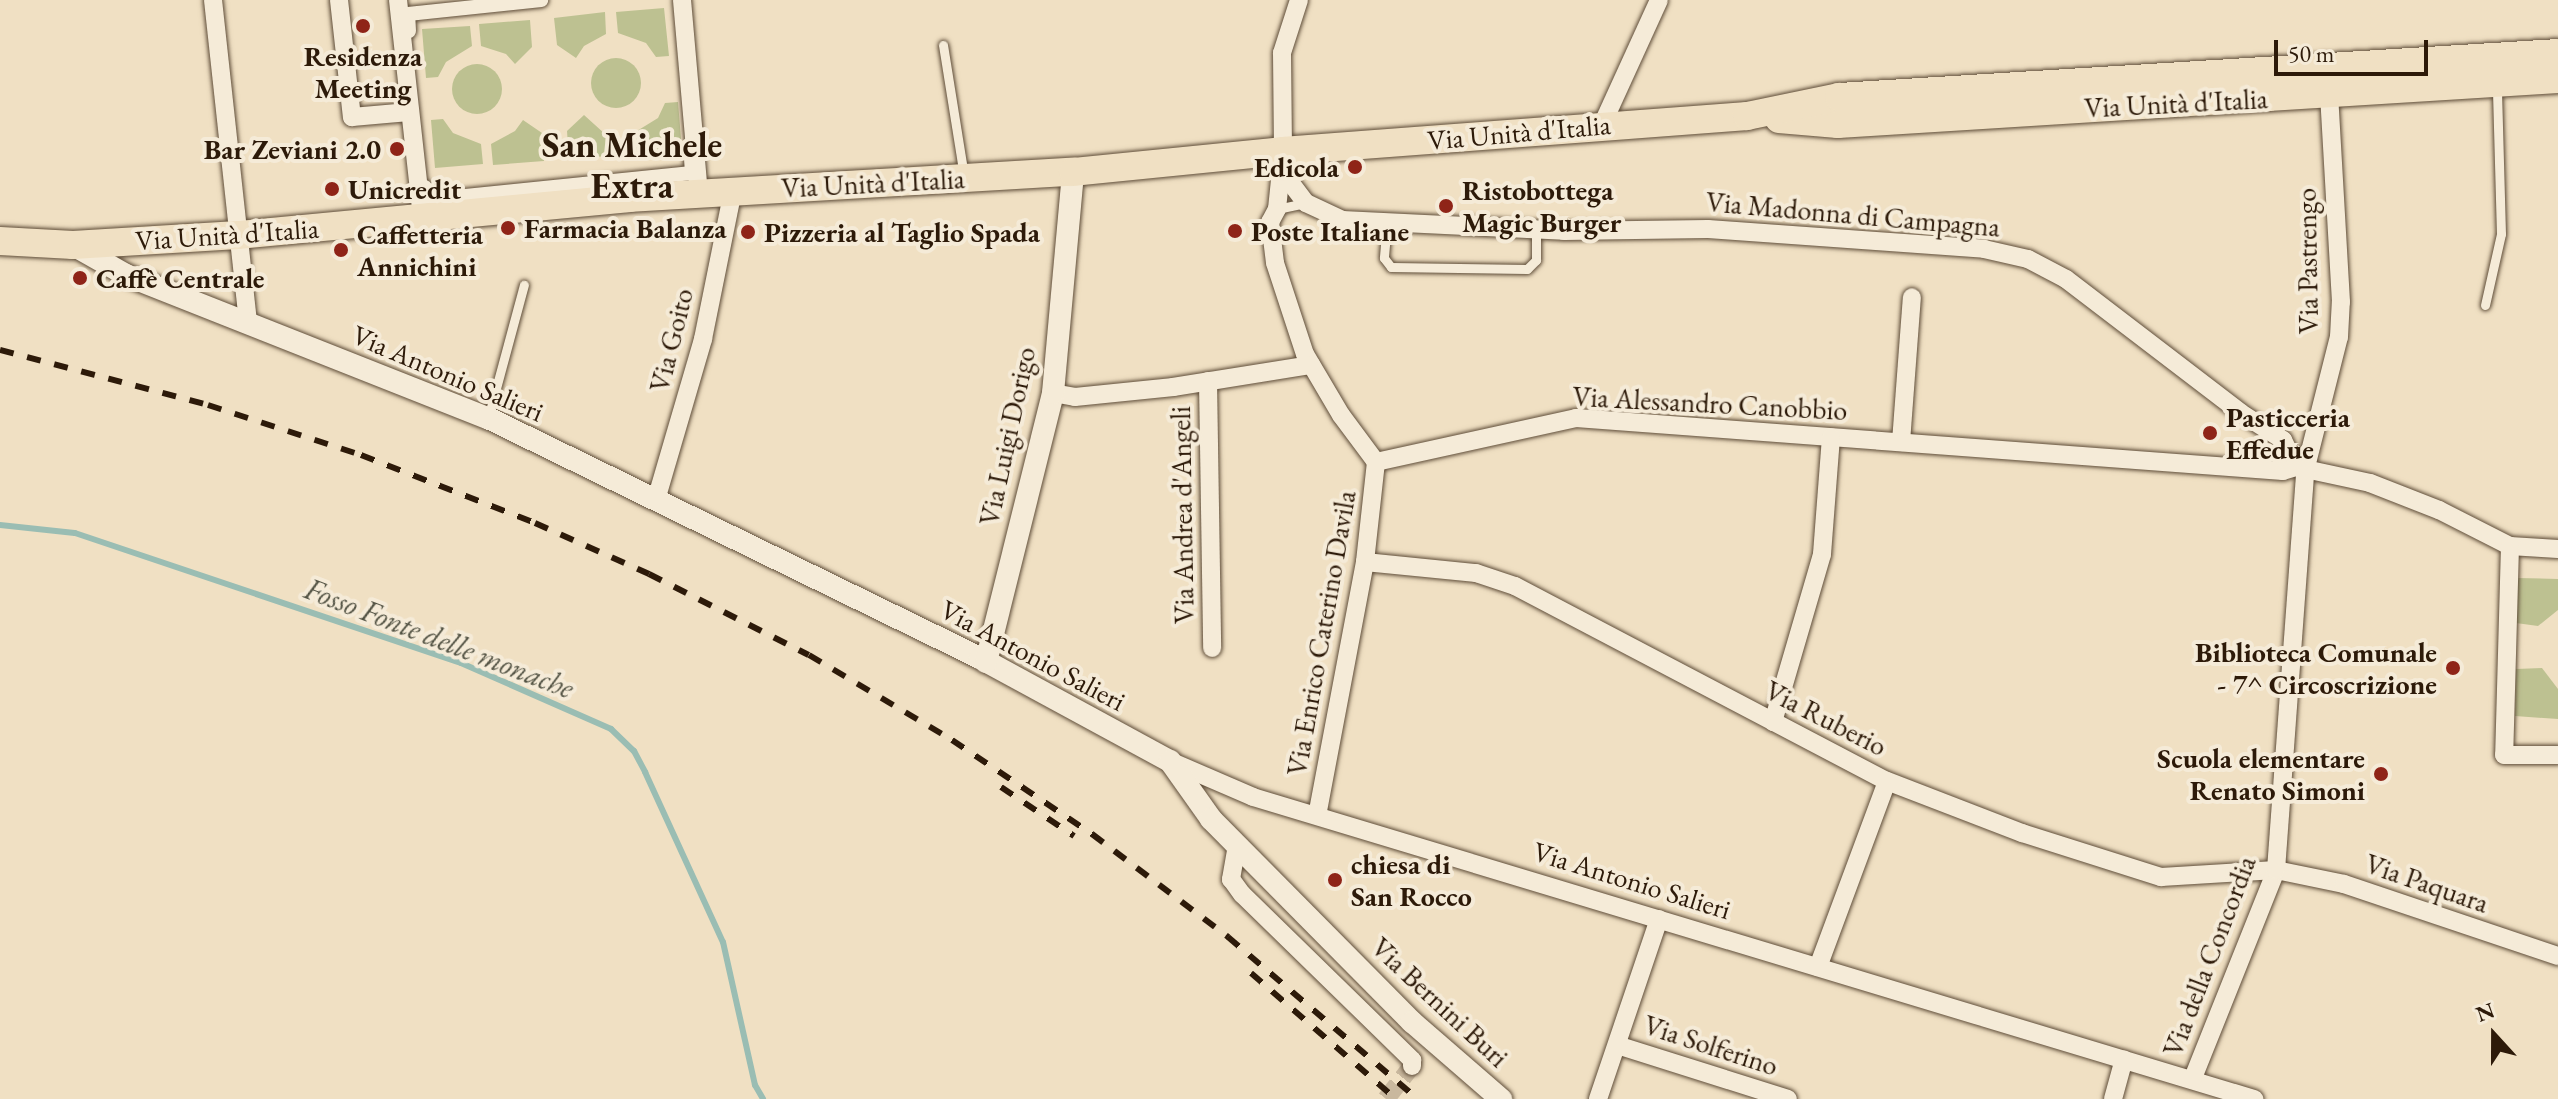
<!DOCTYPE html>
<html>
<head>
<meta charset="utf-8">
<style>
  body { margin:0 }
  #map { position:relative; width:2558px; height:1099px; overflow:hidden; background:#f0e0c3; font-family:"EB Garamond",serif }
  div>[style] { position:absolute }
  .green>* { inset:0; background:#bdc191 }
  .round { border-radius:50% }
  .stream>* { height:6px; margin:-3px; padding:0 3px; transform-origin:3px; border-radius:3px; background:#9abdb3 }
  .minor-tunnel>* { height:18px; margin-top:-9px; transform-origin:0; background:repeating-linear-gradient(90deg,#c9b89e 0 18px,transparent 0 27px) }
  .roads { filter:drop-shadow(0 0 2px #5e4c38) drop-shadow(0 0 2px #5e4c38) }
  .service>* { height:9px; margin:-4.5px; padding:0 4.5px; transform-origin:4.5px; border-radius:4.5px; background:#f5ebd8 }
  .pedestrian>* { height:14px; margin:-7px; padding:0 7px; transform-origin:7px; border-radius:7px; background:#f5ebd8 }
  .minor>* { height:18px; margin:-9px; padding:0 9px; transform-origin:9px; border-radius:9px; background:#f5ebd8 }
  .tertiary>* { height:22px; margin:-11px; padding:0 11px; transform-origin:11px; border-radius:11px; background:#f5ebd8 }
  .primary>* { height:28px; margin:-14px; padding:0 14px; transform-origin:14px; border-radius:14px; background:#f0e0c3 }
  .rail>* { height:6px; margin-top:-3px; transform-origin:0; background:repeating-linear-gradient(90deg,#2d1a09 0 14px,transparent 0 28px) }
  .dots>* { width:22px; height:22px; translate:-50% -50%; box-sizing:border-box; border:4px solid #f5ebd8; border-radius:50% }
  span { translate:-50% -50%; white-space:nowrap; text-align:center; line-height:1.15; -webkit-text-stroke:8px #f5ebd8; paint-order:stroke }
  .poi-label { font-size:28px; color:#2d1a09; font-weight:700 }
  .right { translate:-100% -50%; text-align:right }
  .left { translate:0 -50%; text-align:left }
  .street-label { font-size:28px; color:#2d1a09 }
  .water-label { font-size:30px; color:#535344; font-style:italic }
  .district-label { font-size:36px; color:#2d1a09; font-weight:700 }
  .north { position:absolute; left:2454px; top:995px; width:80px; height:80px; -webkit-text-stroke:6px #f5ebd8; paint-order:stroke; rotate:339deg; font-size:22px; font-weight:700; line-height:32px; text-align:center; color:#2d1a09 }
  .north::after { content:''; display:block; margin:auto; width:28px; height:36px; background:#2d1a09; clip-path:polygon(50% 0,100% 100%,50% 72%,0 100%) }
  .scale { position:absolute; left:2274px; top:40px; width:154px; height:36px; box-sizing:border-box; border:4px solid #2d1a09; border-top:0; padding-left:10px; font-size:24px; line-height:28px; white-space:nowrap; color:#2d1a09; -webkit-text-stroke:6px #f5ebd8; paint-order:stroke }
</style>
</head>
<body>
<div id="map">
  <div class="green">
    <div style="clip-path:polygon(664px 8px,669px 56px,656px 57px,646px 43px,618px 33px,616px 12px)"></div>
    <div style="clip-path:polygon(605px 12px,606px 34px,584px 46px,576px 58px,557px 45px,554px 18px)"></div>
    <div style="clip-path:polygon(530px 20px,532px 47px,515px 64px,506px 54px,481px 46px,479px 24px)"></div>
    <div style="clip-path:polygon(470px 26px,472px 46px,446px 62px,438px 77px,426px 78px,422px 29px)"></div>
    <div class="round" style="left:591px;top:58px;width:50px;height:50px"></div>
    <div class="round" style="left:452px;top:64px;width:50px;height:50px"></div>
    <div style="clip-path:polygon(678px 102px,682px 151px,633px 155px,632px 134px,658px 118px,665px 103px)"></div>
    <div style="clip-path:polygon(584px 115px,605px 134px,619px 136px,621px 155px,569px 159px,567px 131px)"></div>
    <div style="clip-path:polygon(443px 119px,453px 133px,481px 144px,483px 164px,435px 168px,431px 120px)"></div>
    <div style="clip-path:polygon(523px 120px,542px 133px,544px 161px,493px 165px,491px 144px,515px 131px)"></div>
    <div style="clip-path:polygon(2517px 578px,2558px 579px,2558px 610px,2538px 626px,2516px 623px)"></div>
    <div style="clip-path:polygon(2542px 668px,2558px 689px,2558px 719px,2515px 716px,2516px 669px)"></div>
  </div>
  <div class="stream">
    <div style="left:0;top:525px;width:75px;rotate:6.1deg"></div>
    <div style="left:75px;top:533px;width:407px;rotate:18.6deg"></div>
    <div style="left:461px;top:663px;width:164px;rotate:23.7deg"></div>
    <div style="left:611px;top:729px;width:32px;rotate:44deg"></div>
    <div style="left:634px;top:751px;width:24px;rotate:62deg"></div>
    <div style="left:645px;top:772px;width:187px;rotate:65.4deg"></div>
    <div style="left:723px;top:942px;width:147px;rotate:77.4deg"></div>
    <div style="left:755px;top:1085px;width:16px;rotate:60deg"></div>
  </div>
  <div class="minor-tunnel">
    <div style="left:1386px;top:1099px;width:42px;rotate:-51.8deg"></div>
  </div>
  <div class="roads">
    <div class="service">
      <div style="left:943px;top:45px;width:133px;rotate:80.9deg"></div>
      <div style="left:1277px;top:209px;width:30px;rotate:-12deg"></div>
      <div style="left:1387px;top:222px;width:36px;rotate:95deg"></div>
      <div style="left:1384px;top:258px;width:11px;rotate:52deg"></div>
      <div style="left:1391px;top:267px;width:136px;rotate:0.8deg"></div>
      <div style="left:1527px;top:269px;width:13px;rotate:-45deg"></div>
      <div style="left:1536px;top:260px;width:30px;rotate:-90deg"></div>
      <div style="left:2485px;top:305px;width:73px;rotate:-77.3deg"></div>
      <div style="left:2501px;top:234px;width:147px;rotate:-91.6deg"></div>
      <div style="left:488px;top:418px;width:138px;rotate:-74.9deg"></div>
    </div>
    <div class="pedestrian">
      <div style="left:409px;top:31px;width:17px;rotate:-93deg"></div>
      <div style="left:408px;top:14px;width:134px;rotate:-6deg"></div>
      <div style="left:425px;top:187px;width:13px;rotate:86deg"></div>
      <div style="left:426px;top:200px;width:267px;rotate:-5.8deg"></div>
      <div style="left:692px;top:173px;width:15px;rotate:-94deg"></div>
    </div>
    <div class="minor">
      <div style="left:213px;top:0;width:325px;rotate:83.8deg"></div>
      <div style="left:339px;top:0;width:118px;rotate:83.7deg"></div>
      <div style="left:352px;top:117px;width:57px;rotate:-5deg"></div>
      <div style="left:398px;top:0;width:217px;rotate:83.7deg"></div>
      <div style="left:682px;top:0;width:194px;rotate:85deg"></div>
      <div style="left:1299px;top:0;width:56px;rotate:107.8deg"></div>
      <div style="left:1282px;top:53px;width:98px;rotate:89.4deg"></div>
      <div style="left:1283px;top:151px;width:58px;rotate:95.9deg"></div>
      <div style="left:1277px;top:209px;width:15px;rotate:118deg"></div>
      <div style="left:1270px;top:222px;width:41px;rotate:83deg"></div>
      <div style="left:1275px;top:263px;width:96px;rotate:71.8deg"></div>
      <div style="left:1305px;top:354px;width:71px;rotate:59.5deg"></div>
      <div style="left:1341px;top:415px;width:59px;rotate:53.3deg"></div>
      <div style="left:1376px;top:462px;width:101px;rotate:96.3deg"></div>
      <div style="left:1365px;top:562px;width:258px;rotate:100.7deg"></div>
      <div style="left:1602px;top:125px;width:137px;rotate:-65.5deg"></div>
      <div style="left:1283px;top:151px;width:32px;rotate:77deg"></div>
      <div style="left:1290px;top:182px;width:26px;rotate:53deg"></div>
      <div style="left:1306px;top:203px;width:40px;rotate:25deg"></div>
      <div style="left:1342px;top:220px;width:222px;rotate:2.8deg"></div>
      <div style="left:1564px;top:231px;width:144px;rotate:-0.8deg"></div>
      <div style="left:1708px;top:229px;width:277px;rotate:4.1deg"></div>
      <div style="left:1984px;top:249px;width:45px;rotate:12.8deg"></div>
      <div style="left:2028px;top:259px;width:43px;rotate:27.8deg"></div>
      <div style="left:2066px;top:279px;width:220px;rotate:37.4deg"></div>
      <div style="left:2241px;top:413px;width:50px;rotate:32.7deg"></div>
      <div style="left:2283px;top:440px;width:30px;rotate:64deg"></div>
      <div style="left:2296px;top:467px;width:76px;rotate:12.2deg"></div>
      <div style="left:2370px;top:483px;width:74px;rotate:21.4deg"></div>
      <div style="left:2439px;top:510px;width:80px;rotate:26.9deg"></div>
      <div style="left:2510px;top:546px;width:48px;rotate:3.6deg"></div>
      <div style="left:1208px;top:381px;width:267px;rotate:89.1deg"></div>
      <div style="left:1053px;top:393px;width:22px;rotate:10deg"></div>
      <div style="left:1075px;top:397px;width:99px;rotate:-5.8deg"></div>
      <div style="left:1173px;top:387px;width:140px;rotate:-9.1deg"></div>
      <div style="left:1901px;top:442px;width:145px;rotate:-85.7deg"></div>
      <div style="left:1376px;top:462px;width:205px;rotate:-12.4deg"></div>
      <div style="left:1576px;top:418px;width:709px;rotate:4.29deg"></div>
      <div style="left:2283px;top:471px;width:14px;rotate:-17deg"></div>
      <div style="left:656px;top:500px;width:168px;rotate:-73.7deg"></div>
      <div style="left:703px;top:339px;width:152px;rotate:-78.6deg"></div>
      <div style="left:2510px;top:546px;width:209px;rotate:91.6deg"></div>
      <div style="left:2504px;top:755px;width:54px"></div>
      <div style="left:1365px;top:562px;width:112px;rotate:5.7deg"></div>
      <div style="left:1476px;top:573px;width:41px;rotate:18.4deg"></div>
      <div style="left:1515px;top:586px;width:420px;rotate:27.7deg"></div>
      <div style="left:1887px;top:781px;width:145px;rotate:21.1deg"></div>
      <div style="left:2022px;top:833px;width:146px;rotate:17.6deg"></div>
      <div style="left:2161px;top:877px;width:115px;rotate:-3.5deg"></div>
      <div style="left:2276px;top:870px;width:69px;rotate:11.6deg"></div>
      <div style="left:2344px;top:884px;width:226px;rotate:18.6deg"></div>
      <div style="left:1773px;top:722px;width:175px;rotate:-73.7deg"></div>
      <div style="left:1822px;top:554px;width:117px;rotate:-85.6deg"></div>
      <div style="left:1170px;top:761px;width:90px;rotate:23.4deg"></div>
      <div style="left:1253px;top:797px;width:1046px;rotate:16.79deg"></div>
      <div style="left:1237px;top:845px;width:35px;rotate:100deg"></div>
      <div style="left:1231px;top:879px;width:19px;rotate:54deg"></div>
      <div style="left:1242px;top:894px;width:238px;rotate:44.3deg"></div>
      <div style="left:1412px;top:1060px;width:6px;rotate:90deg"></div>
      <div style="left:1818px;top:967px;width:198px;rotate:-69.6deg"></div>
      <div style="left:1617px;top:1045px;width:179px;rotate:17.5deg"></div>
      <div style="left:2193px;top:1078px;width:224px;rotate:-68.2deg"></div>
      <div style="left:2276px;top:870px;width:400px;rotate:-85.8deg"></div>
      <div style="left:2305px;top:471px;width:138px;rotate:-75.8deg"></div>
      <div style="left:2339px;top:337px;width:35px;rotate:-87deg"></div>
      <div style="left:2341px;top:302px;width:208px;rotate:-93.3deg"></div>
      <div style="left:1598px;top:1099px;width:190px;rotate:-71.3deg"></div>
      <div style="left:2113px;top:1099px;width:41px;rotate:-74.6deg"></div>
    </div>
    <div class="tertiary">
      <div style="left:73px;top:245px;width:61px;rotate:29.5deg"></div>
      <div style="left:126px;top:275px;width:389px;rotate:21.6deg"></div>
      <div style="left:488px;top:418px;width:547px;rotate:26deg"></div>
      <div style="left:980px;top:658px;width:216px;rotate:28.5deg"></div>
      <div style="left:1170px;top:761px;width:71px;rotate:54.7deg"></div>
      <div style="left:1211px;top:819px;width:286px;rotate:45.3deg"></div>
      <div style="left:1412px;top:1022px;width:118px;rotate:40.9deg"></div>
      <div style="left:986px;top:662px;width:277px;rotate:-76deg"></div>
      <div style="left:1053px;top:393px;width:222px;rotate:-84.8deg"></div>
    </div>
    <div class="primary">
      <div style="left:1779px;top:119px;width:59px;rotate:4.8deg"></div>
      <div style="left:1838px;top:124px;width:721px;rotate:-3.58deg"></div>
      <div style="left:0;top:241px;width:73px;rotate:3.1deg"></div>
      <div style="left:73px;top:245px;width:165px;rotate:-3.5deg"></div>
      <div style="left:238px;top:235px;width:393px;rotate:-5.4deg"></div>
      <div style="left:629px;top:198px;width:445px;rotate:-3.4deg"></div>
      <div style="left:1073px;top:172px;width:211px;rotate:-5.7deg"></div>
      <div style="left:1283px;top:151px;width:465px;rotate:-4.3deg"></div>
      <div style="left:1747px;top:116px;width:94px;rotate:-11.7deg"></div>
      <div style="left:1839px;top:97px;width:720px;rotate:-3.5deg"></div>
    </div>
  </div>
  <div class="rail">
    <div style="left:0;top:350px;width:215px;rotate:14.8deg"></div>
    <div style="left:208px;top:405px;width:161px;rotate:18.1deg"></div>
    <div style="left:361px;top:455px;width:187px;rotate:21.3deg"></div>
    <div style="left:535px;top:523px;width:125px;rotate:24.1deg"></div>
    <div style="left:649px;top:574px;width:179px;rotate:26.9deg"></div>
    <div style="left:809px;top:655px;width:166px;rotate:30.7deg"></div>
    <div style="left:952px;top:740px;width:169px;rotate:33.9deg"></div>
    <div style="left:1092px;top:834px;width:171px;rotate:37.1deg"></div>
    <div style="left:1228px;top:937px;width:250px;rotate:40.5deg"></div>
    <div style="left:1001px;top:787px;width:88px;rotate:33.9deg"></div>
    <div style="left:1251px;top:973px;width:192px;rotate:41deg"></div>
  </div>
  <div class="dots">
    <div style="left:363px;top:26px;background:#8f2418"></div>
    <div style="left:397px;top:149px;background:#8f2418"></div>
    <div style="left:1355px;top:167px;background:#8f2418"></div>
    <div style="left:332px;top:189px;background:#8f2418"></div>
    <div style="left:1446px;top:206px;background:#8f2418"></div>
    <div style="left:508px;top:228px;background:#8f2418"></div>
    <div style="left:1235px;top:231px;background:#8f2418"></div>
    <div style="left:748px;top:232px;background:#8f2418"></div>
    <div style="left:341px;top:250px;background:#8f2418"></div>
    <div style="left:80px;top:278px;background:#8f2418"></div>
    <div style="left:2210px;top:433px;background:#8f2418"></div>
    <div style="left:2453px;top:668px;background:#8f2418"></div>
    <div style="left:2381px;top:774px;background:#8f2418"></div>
    <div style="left:1335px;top:880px;background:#8f2418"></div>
  </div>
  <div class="poi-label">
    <span style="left:363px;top:72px">Residenza<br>Meeting</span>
    <span class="right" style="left:381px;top:149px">Bar Zeviani 2.0</span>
    <span class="right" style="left:1339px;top:167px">Edicola</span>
    <span class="left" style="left:348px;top:189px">Unicredit</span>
    <span class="left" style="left:1462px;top:206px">Ristobottega<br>Magic Burger</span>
    <span class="left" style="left:524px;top:228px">Farmacia Balanza</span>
    <span class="left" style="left:1251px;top:231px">Poste Italiane</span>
    <span class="left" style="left:764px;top:232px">Pizzeria al Taglio Spada</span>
    <span class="left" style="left:357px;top:250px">Caffetteria<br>Annichini</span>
    <span class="left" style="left:96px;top:278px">Caffè Centrale</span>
    <span class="left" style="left:2226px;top:433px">Pasticceria<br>Effedue</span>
    <span class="right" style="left:2437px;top:668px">Biblioteca Comunale<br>- 7^ Circoscrizione</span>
    <span class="right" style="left:2365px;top:774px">Scuola elementare<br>Renato Simoni</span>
    <span class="left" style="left:1351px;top:880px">chiesa di<br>San Rocco</span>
  </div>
  <div class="street-label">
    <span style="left:2176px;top:103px;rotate:-3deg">Via Unità d'Italia</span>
    <span style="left:1519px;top:132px;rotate:-5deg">Via Unità d'Italia</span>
    <span style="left:873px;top:183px;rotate:-3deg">Via Unità d'Italia</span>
    <span style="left:1853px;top:214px;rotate:5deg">Via Madonna di Campagna</span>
    <span style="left:227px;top:234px;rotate:-4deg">Via Unità d'Italia</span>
    <span style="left:2307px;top:261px;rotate:-91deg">Via Pastrengo</span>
    <span style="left:671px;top:340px;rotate:-76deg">Via Goito</span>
    <span style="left:448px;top:373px;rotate:23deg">Via Antonio Salieri</span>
    <span style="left:1710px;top:403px;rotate:3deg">Via Alessandro Canobbio</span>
    <span style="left:1007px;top:436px;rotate:-78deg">Via Luigi Dorigo</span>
    <span style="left:1182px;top:515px;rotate:-91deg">Via Andrea d'Angeli</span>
    <span style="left:1321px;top:633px;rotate:-80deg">Via Enrico Caterino Davila</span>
    <span style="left:1033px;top:655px;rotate:28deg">Via Antonio Salieri</span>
    <span style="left:1826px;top:718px;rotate:27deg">Via Ruberio</span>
    <span style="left:1632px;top:880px;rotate:17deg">Via Antonio Salieri</span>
    <span style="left:2427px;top:883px;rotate:19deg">Via Paquara</span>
    <span style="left:2209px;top:956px;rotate:-69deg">Via della Concordia</span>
    <span style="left:1440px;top:1002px;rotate:43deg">Via Bernini Buri</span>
    <span style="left:1711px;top:1045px;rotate:18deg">Via Solferino</span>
  </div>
  <div class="water-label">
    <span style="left:439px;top:639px;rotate:21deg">Fosso Fonte delle monache</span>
  </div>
  <div class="district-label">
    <span style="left:632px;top:165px">San Michele<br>Extra</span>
  </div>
  <div class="north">N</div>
  <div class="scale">50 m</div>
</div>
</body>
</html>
